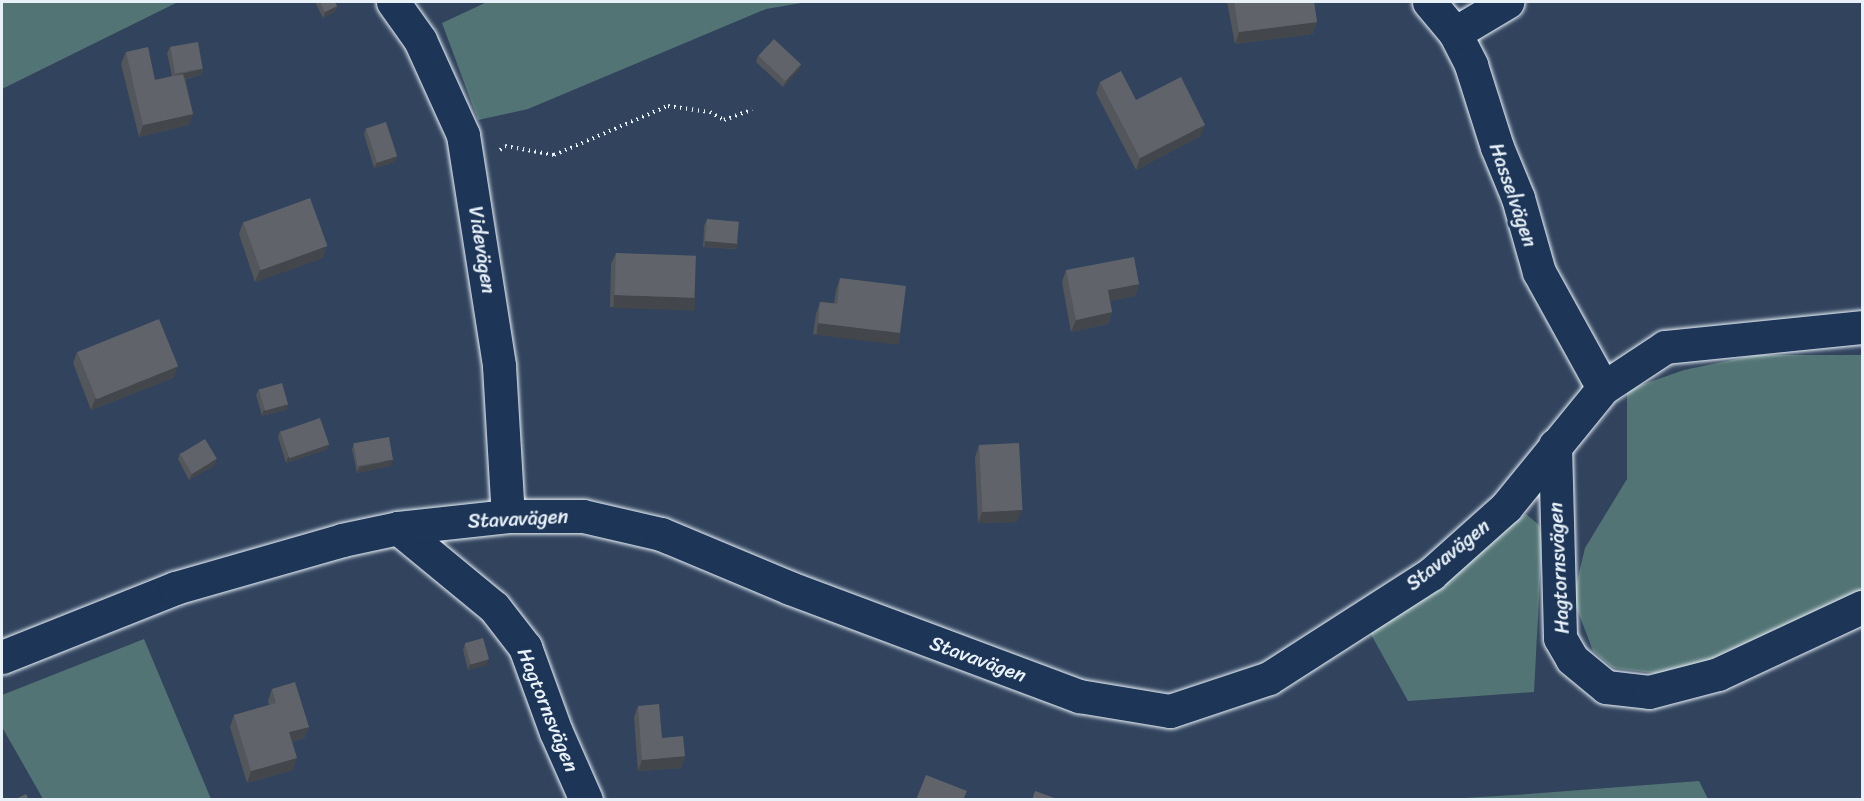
<!DOCTYPE html>
<html>
<head>
<meta charset="utf-8">
<style>
  body { margin:0 }
  #map { position:relative; width:1864px; height:801px; overflow:hidden; background:#31435d; font-family:Sriracha,sans-serif }
  div>[style] { position:absolute }
  .green>* { inset:0; background:#537474 }
  .path>* { height:4px; margin-top:-2px; transform-origin:0; background:repeating-linear-gradient(90deg,#e8f1f8 0 1.5px,transparent 0 6px) }
  .roads { filter:drop-shadow(0 0 2px #e8f1f8) drop-shadow(0 0 2px #e8f1f8) }
  .minor>* { height:33px; margin:-16.5px; padding:0 16.5px; transform-origin:16.5px; border-radius:16.5px; background:#1d3557 }
  .wall>* { inset:0; background:#53565b }
  .shaded-wall>* { inset:0; background:#43464a; transform-origin:0 0 }
  .building>* { inset:0; background:#60646a; transform-origin:0 0 }
  span { translate:-50% -50%; white-space:nowrap; text-align:center; line-height:1.15; -webkit-text-stroke:6px #1d3557; paint-order:stroke }
  .street-label { font-size:20px; color:#e8f1f8 }
  .frame { position:absolute; inset:0; border:3px solid #e8f1f8; pointer-events:none }
</style>
</head>
<body>
<div id="map">
  <div class="green">
    <div style="clip-path:polygon(2px 2px,178px 2px,2px 89px)"></div>
    <div style="clip-path:polygon(487px 2px,807px 2px,766px 9px,528px 109px,478px 120px,442px 23px)"></div>
    <div style="clip-path:polygon(1756px 355px,1862px 355px,1862px 591px,1704px 666px,1668px 675px,1613px 668px,1593px 651px,1573px 598px,1585px 548px,1627px 479px,1627px 390px,1684px 370px)"></div>
    <div style="clip-path:polygon(1526px 514px,1539px 525px,1542px 540px,1534px 692px,1408px 701px,1368px 629px)"></div>
    <div style="clip-path:polygon(144px 639px,211px 799px,43px 799px,2px 727px,2px 695px)"></div>
    <div style="clip-path:polygon(1699px 781px,1708px 799px,1448px 799px,1528px 794px)"></div>
  </div>
  <div class="path">
    <div style="left:500px;top:150px;width:6px;rotate:-39deg"></div>
    <div style="left:505px;top:146px;width:50px;rotate:10.4deg"></div>
    <div style="left:554px;top:155px;width:124px;rotate:-23.3deg"></div>
    <div style="left:668px;top:106px;width:42px;rotate:8.1deg"></div>
    <div style="left:710px;top:112px;width:16px;rotate:30deg"></div>
    <div style="left:724px;top:120px;width:30px;rotate:-20deg"></div>
  </div>
  <div class="roads">
    <div class="minor">
      <div style="left:393px;top:2px;width:47px;rotate:54.6deg"></div>
      <div style="left:420px;top:40px;width:104px;rotate:65.6deg"></div>
      <div style="left:463px;top:135px;width:234px;rotate:81.1deg"></div>
      <div style="left:499px;top:366px;width:150px;rotate:86.6deg"></div>
      <div style="left:1429px;top:2px;width:40px;rotate:50deg"></div>
      <div style="left:1455px;top:33px;width:36px;rotate:63deg"></div>
      <div style="left:1471px;top:65px;width:86px;rotate:72.4deg"></div>
      <div style="left:1497px;top:147px;width:55px;rotate:67.6deg"></div>
      <div style="left:1518px;top:198px;width:77px;rotate:74.2deg"></div>
      <div style="left:1539px;top:272px;width:132px;rotate:61.1deg"></div>
      <div style="left:1455px;top:33px;width:61px;rotate:-30.8deg"></div>
      <div style="left:1555px;top:445px;width:193px;rotate:88.5deg"></div>
      <div style="left:1560px;top:638px;width:24px;rotate:60deg"></div>
      <div style="left:1572px;top:659px;width:44px;rotate:39.5deg"></div>
      <div style="left:1606px;top:687px;width:43px;rotate:6.6deg"></div>
      <div style="left:1649px;top:692px;width:71px;rotate:-14.6deg"></div>
      <div style="left:1718px;top:674px;width:159px;rotate:-25deg"></div>
      <div style="left:398px;top:528px;width:124px;rotate:39.5deg"></div>
      <div style="left:494px;top:607px;width:51px;rotate:52.2deg"></div>
      <div style="left:525px;top:647px;width:90px;rotate:70deg"></div>
      <div style="left:556px;top:732px;width:74px;rotate:66.2deg"></div>
      <div style="left:2px;top:657px;width:186px;rotate:-21.7deg"></div>
      <div style="left:175px;top:588px;width:174px;rotate:-16deg"></div>
      <div style="left:342px;top:540px;width:57px;rotate:-12.1deg"></div>
      <div style="left:398px;top:528px;width:111px;rotate:-6.2deg"></div>
      <div style="left:508px;top:516px;width:75px"></div>
      <div style="left:583px;top:516px;width:80px;rotate:13deg"></div>
      <div style="left:661px;top:534px;width:140px;rotate:22.7deg"></div>
      <div style="left:790px;top:588px;width:309px;rotate:20.5deg"></div>
      <div style="left:1079px;top:696px;width:92px;rotate:9.4deg"></div>
      <div style="left:1170px;top:711px;width:104px;rotate:-18.4deg"></div>
      <div style="left:1269px;top:678px;width:193px;rotate:-32.7deg"></div>
      <div style="left:1431px;top:574px;width:101px;rotate:-41.8deg"></div>
      <div style="left:1506px;top:507px;width:154px;rotate:-50.8deg"></div>
      <div style="left:1603px;top:388px;width:74px;rotate:-33.5deg"></div>
      <div style="left:1665px;top:347px;width:198px;rotate:-5.8deg"></div>
    </div>
  </div>
  <div class="wall">
    <div style="clip-path:polygon(315px 2px,335px 2px,337px 6px,335px 12px,323px 18px)"></div>
    <div style="clip-path:polygon(1227px 2px,1314px 2px,1317px 22px,1312px 34px,1235px 44px)"></div>
    <div style="clip-path:polygon(170px 47px,203px 69px,201px 75px,185px 79px,193px 114px,189px 125px,139px 137px,121px 64px,126px 52px,155px 80px,172px 76px,167px 53px)"></div>
    <div style="clip-path:polygon(758px 56px,801px 64px,799px 70px,783px 87px,756px 62px)"></div>
    <div style="clip-path:polygon(1100px 82px,1136px 100px,1201px 136px,1136px 170px,1096px 93px)"></div>
    <div style="clip-path:polygon(366px 128px,395px 162px,374px 168px,364px 134px)"></div>
    <div style="clip-path:polygon(707px 219px,738px 243px,735px 249px,703px 247px,704px 226px)"></div>
    <div style="clip-path:polygon(243px 222px,323px 258px,255px 282px,239px 234px)"></div>
    <div style="clip-path:polygon(616px 253px,695px 298px,691px 310px,610px 307px,611px 264px)"></div>
    <div style="clip-path:polygon(1066px 270px,1139px 284px,1135px 296px,1110px 301px,1112px 312px,1108px 324px,1071px 332px,1062px 282px)"></div>
    <div style="clip-path:polygon(840px 278px,896px 344px,813px 334px,816px 314px,820px 302px,834px 303px,836px 290px)"></div>
    <div style="clip-path:polygon(77px 352px,178px 366px,173px 378px,91px 410px,73px 363px)"></div>
    <div style="clip-path:polygon(259px 389px,288px 404px,286px 410px,262px 416px,256px 395px)"></div>
    <div style="clip-path:polygon(280px 431px,329px 444px,326px 450px,286px 463px,278px 437px)"></div>
    <div style="clip-path:polygon(354px 443px,391px 466px,357px 473px,352px 449px)"></div>
    <div style="clip-path:polygon(979px 445px,1017px 522px,978px 523px,975px 457px)"></div>
    <div style="clip-path:polygon(180px 453px,215px 465px,189px 480px,178px 459px)"></div>
    <div style="clip-path:polygon(465px 644px,487px 665px,468px 670px,463px 650px)"></div>
    <div style="clip-path:polygon(272px 689px,309px 727px,304px 738px,292px 742px,293px 770px,247px 783px,230px 727px,234px 715px,269px 705px,268px 701px)"></div>
    <div style="clip-path:polygon(638px 706px,662px 738px,685px 756px,681px 768px,638px 771px,634px 717px)"></div>
  </div>
  <div class="shaded-wall">
    <div style="clip-path:polygon(337px 6px,335px 12px,323px 18px,325px 12px)"></div>
    <div style="clip-path:polygon(1317px 22px,1312px 34px,1235px 44px,1239px 32px)"></div>
    <div style="clip-path:polygon(801px 64px,799px 70px,783px 87px,786px 81px)"></div>
    <div style="clip-path:polygon(203px 69px,201px 75px,173px 81px,175px 75px)"></div>
    <div style="clip-path:polygon(193px 114px,189px 125px,139px 137px,143px 125px)"></div>
    <div style="clip-path:polygon(1205px 125px,1201px 136px,1136px 170px,1140px 158px)"></div>
    <div style="clip-path:polygon(397px 156px,395px 162px,374px 168px,377px 162px)"></div>
    <div style="left:705px;top:241px;width:33px;height:6px;rotate:3deg"></div>
    <div style="clip-path:polygon(327px 246px,323px 258px,255px 282px,260px 270px)"></div>
    <div style="clip-path:polygon(1139px 284px,1135px 296px,1104px 302px,1108px 290px)"></div>
    <div style="left:614px;top:295px;width:81px;height:13px;rotate:2deg"></div>
    <div style="clip-path:polygon(1112px 312px,1108px 324px,1071px 332px,1076px 320px)"></div>
    <div style="left:818px;top:323px;width:83px;height:12px;rotate:7deg"></div>
    <div style="clip-path:polygon(178px 366px,173px 378px,91px 410px,95px 399px)"></div>
    <div style="clip-path:polygon(288px 404px,286px 410px,262px 416px,264px 410px)"></div>
    <div style="clip-path:polygon(329px 444px,326px 450px,286px 463px,288px 457px)"></div>
    <div style="clip-path:polygon(217px 459px,215px 465px,189px 480px,192px 474px)"></div>
    <div style="clip-path:polygon(393px 460px,391px 466px,357px 473px,359px 467px)"></div>
    <div style="clip-path:polygon(1022px 510px,1017px 522px,978px 523px,982px 512px)"></div>
    <div style="clip-path:polygon(489px 659px,487px 665px,468px 670px,470px 664px)"></div>
    <div style="clip-path:polygon(309px 727px,304px 738px,285px 744px,289px 732px)"></div>
    <div style="clip-path:polygon(685px 756px,681px 768px,638px 771px,642px 760px)"></div>
    <div style="clip-path:polygon(297px 758px,293px 770px,247px 783px,251px 771px)"></div>
  </div>
  <div class="building">
    <div style="clip-path:polygon(320px 2px,335px 2px,337px 6px,325px 12px)"></div>
    <div style="clip-path:polygon(1234px 2px,1314px 2px,1317px 22px,1239px 32px)"></div>
    <div style="left:774px;top:39px;width:37px;height:23px;rotate:43deg"></div>
    <div style="left:198px;top:42px;width:27px;height:28px;rotate:80deg"></div>
    <div style="clip-path:polygon(148px 47px,155px 80px,183px 74px,193px 114px,143px 125px,126px 52px)"></div>
    <div style="clip-path:polygon(1121px 71px,1136px 100px,1181px 77px,1205px 125px,1140px 158px,1100px 82px)"></div>
    <div style="left:386px;top:122px;width:36px;height:21px;rotate:72deg"></div>
    <div style="left:310px;top:198px;width:51px;height:71px;rotate:70deg"></div>
    <div style="left:707px;top:219px;width:32px;height:22px;rotate:5deg"></div>
    <div style="left:616px;top:253px;width:80px;height:42px;rotate:2deg"></div>
    <div style="clip-path:polygon(1134px 257px,1139px 284px,1108px 290px,1112px 312px,1076px 320px,1066px 270px)"></div>
    <div style="clip-path:polygon(840px 278px,906px 286px,900px 333px,818px 323px,820px 302px,837px 304px)"></div>
    <div style="left:159px;top:319px;width:51px;height:88px;rotate:68deg"></div>
    <div style="left:282px;top:383px;width:22px;height:24px;rotate:74deg"></div>
    <div style="left:320px;top:418px;width:28px;height:42px;rotate:71deg"></div>
    <div style="left:389px;top:437px;width:23px;height:36px;rotate:80deg"></div>
    <div style="left:205px;top:439px;width:23px;height:29px;rotate:59deg"></div>
    <div style="left:1019px;top:443px;width:67px;height:40px;rotate:87deg"></div>
    <div style="left:483px;top:638px;width:22px;height:19px;rotate:74deg"></div>
    <div style="clip-path:polygon(295px 682px,309px 727px,289px 732px,297px 758px,251px 771px,234px 715px,276px 703px,272px 689px)"></div>
    <div style="clip-path:polygon(659px 704px,662px 738px,683px 736px,685px 756px,642px 760px,638px 706px)"></div>
    <div style="clip-path:polygon(926px 775px,967px 791px,963px 800px,916px 800px)"></div>
    <div style="clip-path:polygon(1035px 791px,1060px 800px,1032px 800px)"></div>
    <div style="clip-path:polygon(26px 794px,29px 800px,14px 800px)"></div>
  </div>
  <div class="street-label">
    <span style="left:1513px;top:195px;rotate:71deg">Hasselvägen</span>
    <span style="left:482px;top:250px;rotate:81deg">Videvägen</span>
    <span style="left:518px;top:519px;rotate:-3deg">Stavavägen</span>
    <span style="left:1448px;top:555px;rotate:-39deg">Stavavägen</span>
    <span style="left:1559px;top:568px;rotate:-93deg">Hagtornsvägen</span>
    <span style="left:978px;top:659px;rotate:20deg">Stavavägen</span>
    <span style="left:548px;top:710px;rotate:68deg">Hagtornsvägen</span>
  </div>
  <div class="frame"></div>
</div>
</body>
</html>
